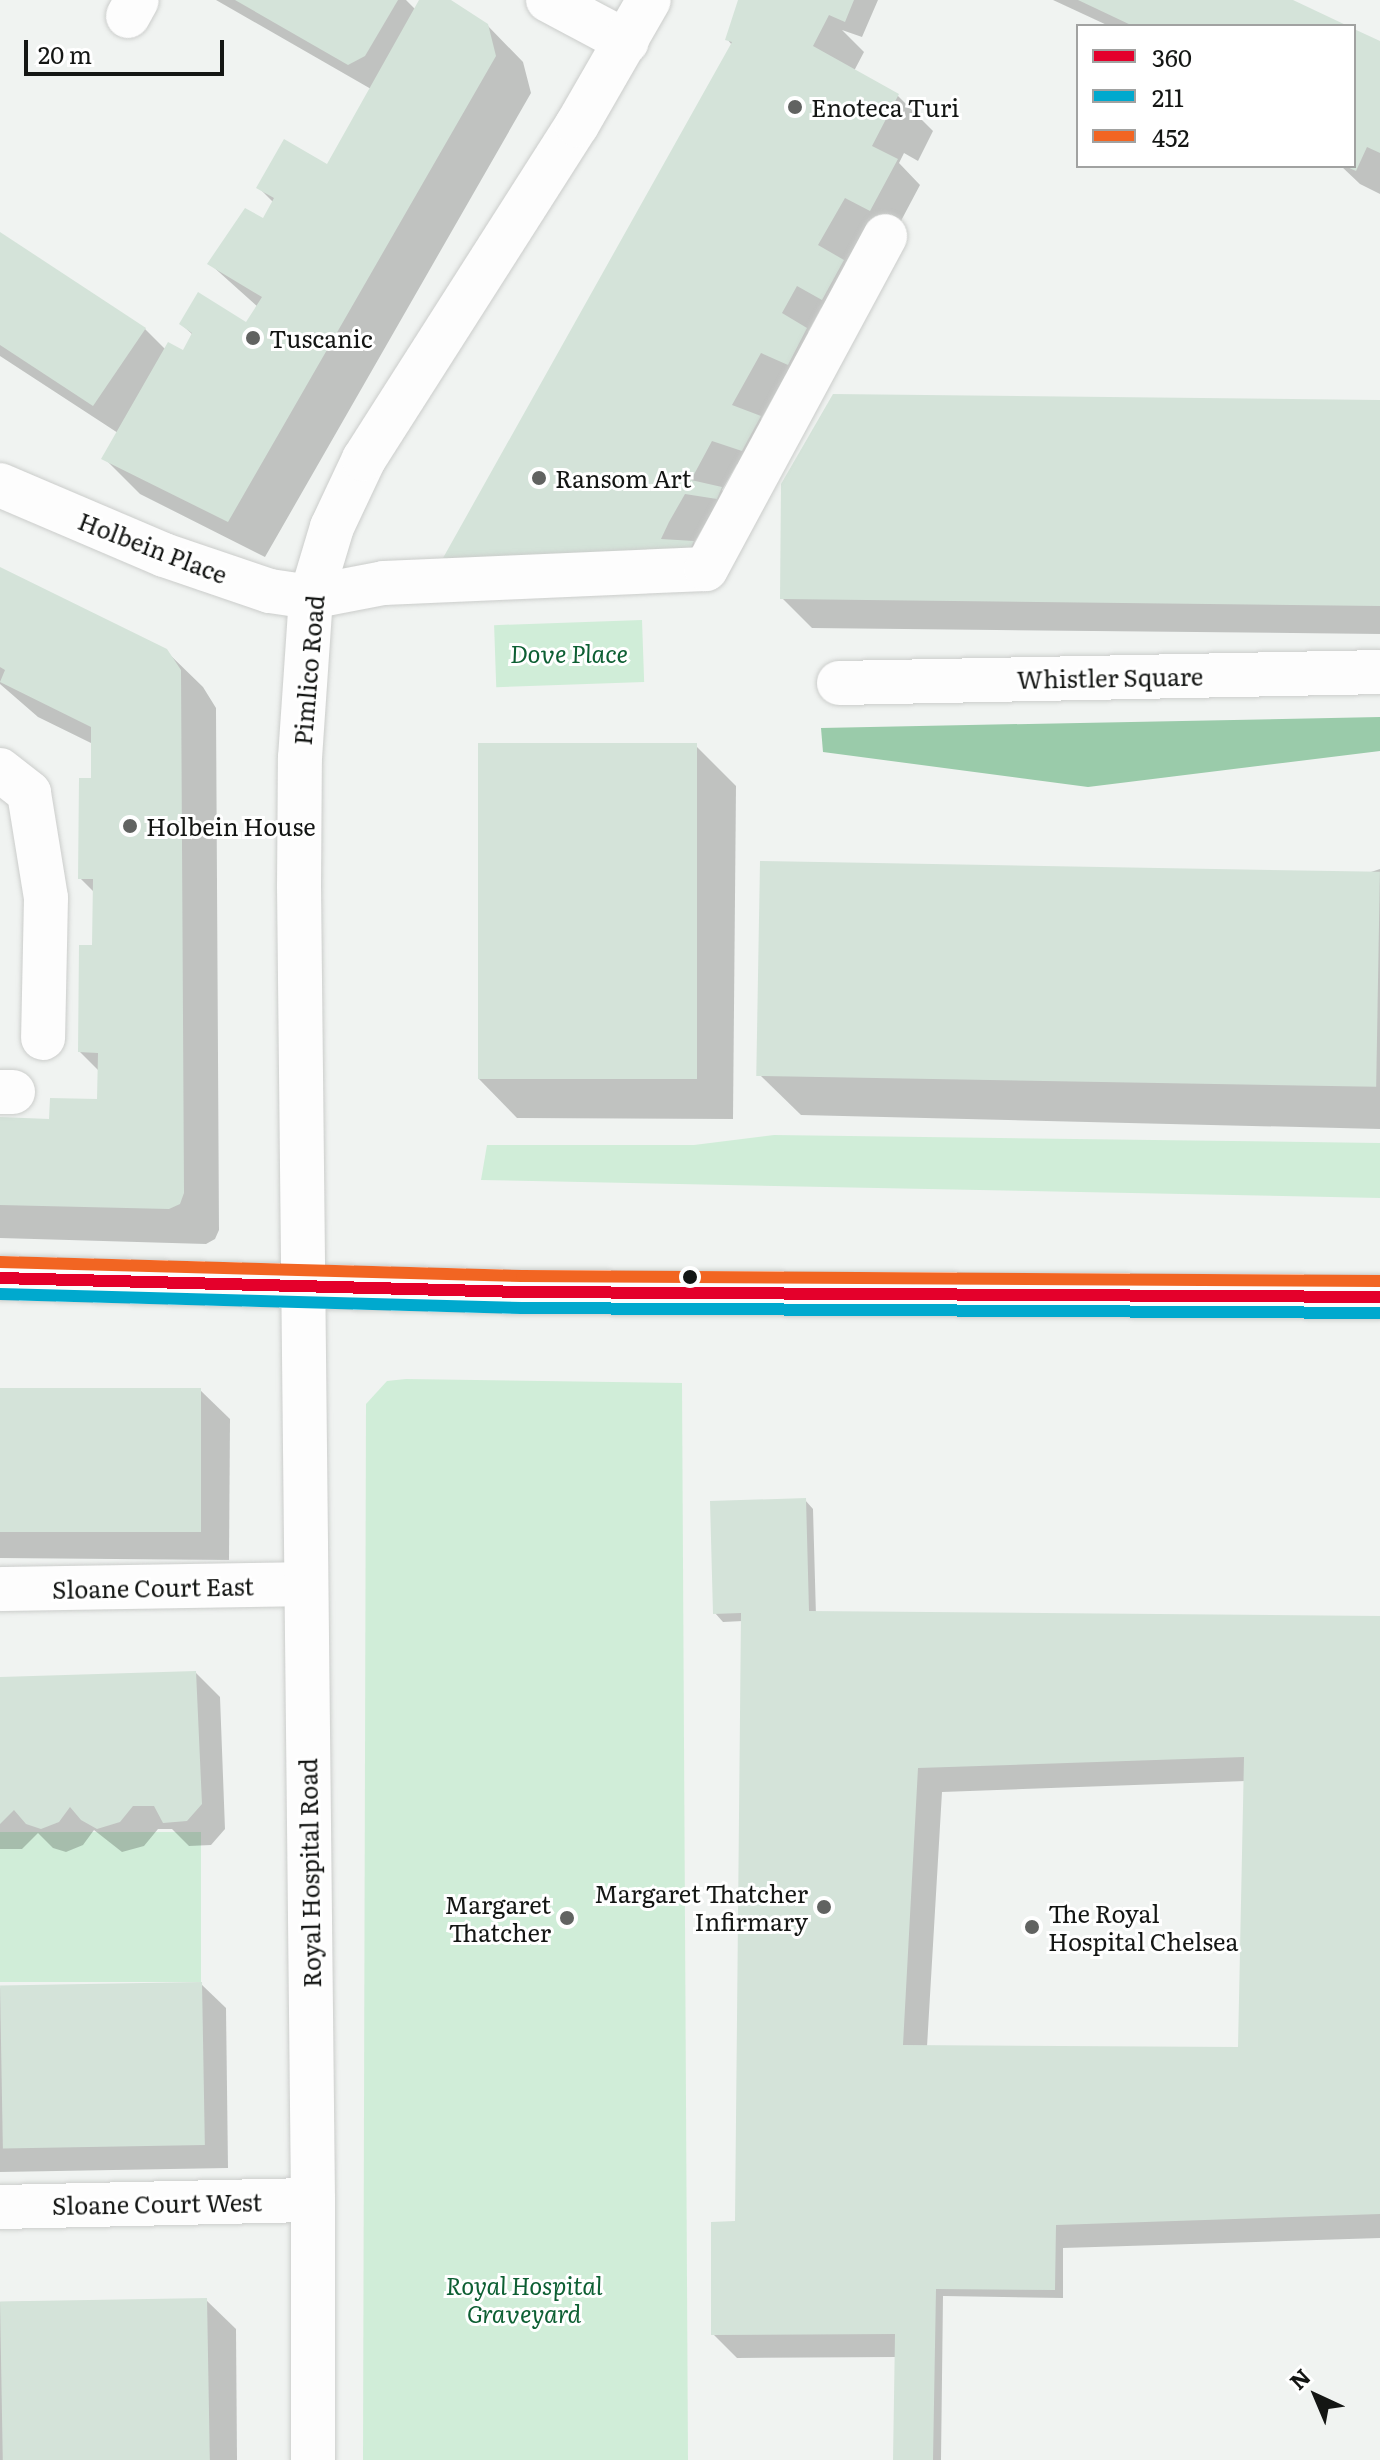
<!DOCTYPE html>
<html>
<head>
<meta charset="utf-8">
<style>
  body { margin:0 }
  #map { position:relative; width:1380px; height:2460px; overflow:hidden; background:#f0f3f1; font-family:Literata,serif }
  div>[style] { position:absolute }
  .green>* { inset:0; background:#d0edd8; transform-origin:0 0 }
  .water>* { inset:0; background:#9acbaa }
  .shadow>* { inset:0; background:#0003 }
  .building>* { inset:0; background:#d4e3d9; transform-origin:0 0 }
  .roads { filter:drop-shadow(0 0 2px #cbcdcb) drop-shadow(0 0 2px #cbcdcb) }
  .minor>* { height:44px; margin:-22px; padding:0 22px; transform-origin:22px; border-radius:22px; background:#fdfdfd }
  .major>* { height:44px; margin:-22px; padding:0 22px; transform-origin:22px; border-radius:22px; background:#fdfdfd }
  .bus-1>* { height:12px; margin:-6px; padding:0 6px; transform-origin:6px; border-radius:6px; background:#e4002b }
  .bus-2>* { height:12px; margin:-6px; padding:0 6px; transform-origin:6px; border-radius:6px; background:#00a9ce }
  .bus-3>* { height:12px; margin:-6px; padding:0 6px; transform-origin:6px; border-radius:6px; background:#f26522 }
  .dots>* { width:22px; height:22px; translate:-50% -50%; box-sizing:border-box; border:4px solid #fff; border-radius:50% }
  span { translate:-50% -50%; white-space:nowrap; text-align:center; line-height:1.15; -webkit-text-stroke:6px #fff; paint-order:stroke }
  .poi-label { font-size:24px; color:#141614 }
  .left { translate:0 -50%; text-align:left }
  .right { translate:-100% -50%; text-align:right }
  .street-label { font-size:24px; color:#141614 }
  .park-label { font-size:24px; color:#0d5f33; font-style:italic }
  .legend { position:absolute; left:1076px; top:24px; width:280px; height:144px; box-sizing:border-box; background:#fff; border:2px solid #a1a2a1; margin:0; padding:10px 14px; list-style:none; font-size:24px; color:#141614 }
  .legend li { display:flex; align-items:center; gap:16px; height:40px }
  .legend b { width:40px; border:2px solid #a1a2a1 }
  .north { position:absolute; left:1276px; top:2356px; width:80px; height:80px; -webkit-text-stroke:6px #fff; paint-order:stroke; rotate:316deg; font-size:22px; font-weight:700; line-height:32px; text-align:center; color:#141614 }
  .north::after { content:''; display:block; margin:auto; width:28px; height:36px; background:#141614; clip-path:polygon(50% 0,100% 100%,50% 72%,0 100%) }
  .scale { position:absolute; left:24px; top:40px; width:200px; height:36px; box-sizing:border-box; border:4px solid #141614; border-top:0; padding-left:10px; font-size:24px; line-height:28px; white-space:nowrap; color:#141614; -webkit-text-stroke:6px #fff; paint-order:stroke }
</style>
</head>
<body>
<div id="map">
  <div class="green">
    <div style="left:642px;top:620px;width:62px;height:148px;rotate:88deg"></div>
    <div style="clip-path:polygon(774px 1135px,1380px 1143px,1380px 1198px,481px 1180px,487px 1145px,694px 1145px)"></div>
    <div style="clip-path:polygon(406px 1379px,682px 1383px,688px 2460px,363px 2460px,366px 1404px,387px 1381px)"></div>
    <div style="left:201px;top:1832px;width:150px;height:201px;rotate:90deg"></div>
  </div>
  <div class="water">
    <div style="clip-path:polygon(1380px 717px,1380px 751px,1088px 787px,823px 752px,821px 728px)"></div>
  </div>
  <div class="shadow">
    <div style="clip-path:polygon(216px 0,406px 0,415px 9px,420px 0,447px 0,487px 25px,523px 62px,531px 93px,265px 557px,140px 494px,104px 458px,118px 433px,0 356px,0 235px,145px 329px,166px 350px,184px 353px,193px 335px,181px 324px,247px 325px,258px 307px,210px 264px,264px 221px,274px 203px,258px 187px,328px 166px,371px 89px)"></div>
    <div style="clip-path:polygon(741px 0,878px 0,862px 37px,842px 30px,864px 52px,854px 71px,897px 95px,933px 131px,918px 161px,904px 153px,899px 163px,920px 185px,894px 234px,869px 221px,845px 264px,867px 286px,821px 308px,808px 332px,830px 354px,785px 376px,761px 419px,784px 442px,767px 474px,737px 464px,722px 490px,745px 513px,741px 522px,709px 517px,694px 543px,717px 566px,469px 582px,445px 558px,732px 45px,727px 39px)"></div>
    <div style="clip-path:polygon(1053px 0,1289px 0,1344px 26px,1109px 26px)"></div>
    <div style="clip-path:polygon(1354px 31px,1380px 43px,1380px 194px,1360px 184px,1341px 166px,1354px 166px)"></div>
    <div style="clip-path:polygon(1380px 402px,1380px 634px,812px 628px,782px 598px)"></div>
    <div style="clip-path:polygon(0 570px,166px 651px,203px 687px,216px 708px,219px 1230px,215px 1239px,206px 1244px,0 1238px,0 1119px,51px 1121px,99px 1101px,99px 1071px,80px 1052px,94px 947px,95px 893px,80px 878px,93px 780px,93px 744px,38px 717px,0 684px)"></div>
    <div style="clip-path:polygon(696px 746px,736px 786px,733px 1119px,517px 1118px,478px 1078px)"></div>
    <div style="clip-path:polygon(1380px 869px,1380px 1129px,801px 1115px,761px 1076px)"></div>
    <div style="clip-path:polygon(200px 1390px,230px 1419px,229px 1560px,0 1558px,0 1391px)"></div>
    <div style="clip-path:polygon(evenodd,805px 1500px,813px 1509px,816px 1616px,1380px 1618px,1380px 2238px,1063px 2248px,1063px 2298px,943px 2296px,941px 2460px,895px 2460px,897px 2357px,737px 2358px,713px 2334px,737px 2223px,743px 1621px,723px 1622px,715px 1613px,805px 1500px,1246px 1781px,1240px 2049px,927px 2047px,942px 1792px,1246px 1781px)"></div>
    <div style="clip-path:polygon(196px 1673px,220px 1697px,225px 1829px,211px 1845px,189px 1846px,172px 1829px,158px 1829px,144px 1846px,122px 1852px,94px 1830px,83px 1845px,66px 1852px,53px 1848px,38px 1833px,22px 1849px,0 1849px,0 1678px)"></div>
    <div style="clip-path:polygon(201px 1984px,226px 2008px,228px 2168px,0 2172px,0 1988px)"></div>
    <div style="clip-path:polygon(206px 2300px,236px 2329px,237px 2460px,0 2460px,0 2302px)"></div>
  </div>
  <div class="building">
    <div style="clip-path:polygon(235px 0,398px 0,365px 56px,348px 65px)"></div>
    <div style="clip-path:polygon(419px 0,451px 0,488px 24px,496px 56px,228px 522px,101px 459px,168px 342px,183px 350px,192px 333px,179px 324px,198px 292px,246px 322px,262px 297px,207px 264px,245px 208px,263px 218px,274px 198px,256px 188px,284px 139px,327px 164px)"></div>
    <div style="clip-path:polygon(738px 0,854px 0,845px 22px,829px 15px,813px 46px,899px 94px,872px 146px,898px 159px,870px 211px,845px 198px,818px 245px,844px 260px,822px 300px,797px 286px,782px 313px,807px 328px,788px 365px,761px 353px,732px 405px,761px 416px,742px 451px,712px 441px,691px 480px,722px 487px,717px 499px,685px 494px,669px 522px,661px 539px,694px 541px,688px 553px,443px 558px,732px 42px,725px 40px)"></div>
    <div style="clip-path:polygon(1078px 0,1293px 0,1348px 26px,1133px 26px)"></div>
    <div style="clip-path:polygon(1354px 29px,1380px 41px,1380px 153px,1367px 147px,1356px 171px,1345px 166px,1354px 166px)"></div>
    <div style="clip-path:polygon(0 232px,146px 328px,93px 406px,0 345px)"></div>
    <div style="clip-path:polygon(833px 394px,1380px 400px,1380px 606px,780px 599px,781px 484px)"></div>
    <div style="clip-path:polygon(0 567px,167px 649px,181px 670px,184px 1193px,180px 1204px,169px 1209px,0 1205px,0 1117px,49px 1119px,50px 1098px,97px 1099px,98px 1053px,78px 1052px,79px 945px,92px 945px,93px 879px,78px 879px,79px 778px,91px 778px,91px 727px,0 682px,5px 670px,0 667px)"></div>
    <div style="left:478px;top:743px;width:219px;height:336px"></div>
    <div style="left:760px;top:861px;width:620px;height:215px;rotate:1deg"></div>
    <div style="left:201px;top:1388px;width:144px;height:201px;rotate:90deg"></div>
    <div style="clip-path:polygon(evenodd,806px 1498px,809px 1611px,1380px 1616px,1380px 2214px,1056px 2225px,1055px 2290px,936px 2289px,933px 2460px,893px 2460px,895px 2334px,711px 2335px,711px 2222px,735px 2221px,741px 1613px,713px 1614px,710px 1501px,806px 1498px,1244px 1757px,1238px 2047px,903px 2045px,918px 1768px,1244px 1757px)"></div>
    <div style="clip-path:polygon(196px 1671px,202px 1804px,187px 1821px,163px 1823px,154px 1806px,133px 1806px,120px 1822px,97px 1829px,81px 1820px,70px 1807px,59px 1822px,41px 1829px,26px 1824px,14px 1810px,0 1824px,0 1677px)"></div>
    <div style="left:202px;top:1982px;width:163px;height:202px;rotate:89deg"></div>
    <div style="left:207px;top:2298px;width:162px;height:207px;rotate:89deg"></div>
  </div>
  <div class="roads">
    <div class="minor">
      <div style="left:548px;top:0;width:89px;rotate:28deg"></div>
      <div style="left:128px;top:16px;width:18px;rotate:-61deg"></div>
      <div style="left:0;top:485px;width:178px;rotate:23.1deg"></div>
      <div style="left:164px;top:555px;width:112px;rotate:18.8deg"></div>
      <div style="left:270px;top:591px;width:41px;rotate:8.3deg"></div>
      <div style="left:311px;top:597px;width:74px;rotate:-10.9deg"></div>
      <div style="left:384px;top:583px;width:322px;rotate:-2.5deg"></div>
      <div style="left:706px;top:569px;width:378px;rotate:-61.7deg"></div>
      <div style="left:839px;top:683px;width:541px;rotate:-1.16deg"></div>
      <div style="left:0;top:770px;width:37px;rotate:38deg"></div>
      <div style="left:29px;top:793px;width:106px;rotate:80.8deg"></div>
      <div style="left:46px;top:898px;width:140px;rotate:91.2deg"></div>
      <div style="left:0;top:1092px;width:13px"></div>
      <div style="left:0;top:1589px;width:306px;rotate:-0.9deg"></div>
      <div style="left:0;top:2207px;width:313px;rotate:-1.3deg"></div>
    </div>
    <div class="major">
      <div style="left:0;top:1278px;width:522px;rotate:1.54deg"></div>
      <div style="left:522px;top:1292px;width:858px;rotate:0.33deg"></div>
      <div style="left:313px;top:2460px;width:260px;rotate:-90deg"></div>
      <div style="left:313px;top:2200px;width:1312px;rotate:-90.61deg"></div>
      <div style="left:299px;top:888px;width:130px;rotate:-89.6deg"></div>
      <div style="left:300px;top:758px;width:161px;rotate:-86.1deg"></div>
      <div style="left:311px;top:597px;width:73px;rotate:-73.3deg"></div>
      <div style="left:332px;top:527px;width:75px;rotate:-64.8deg"></div>
      <div style="left:364px;top:459px;width:396px;rotate:-57.5deg"></div>
      <div style="left:577px;top:125px;width:144px;rotate:-60.1deg"></div>
    </div>
  </div>
  <div class="bus-1">
    <div style="left:0;top:1278px;width:522px;rotate:1.54deg"></div>
    <div style="left:522px;top:1292px;width:858px;rotate:0.33deg"></div>
  </div>
  <div class="bus-2">
    <div style="left:0;top:1294px;width:522px;rotate:1.54deg"></div>
    <div style="left:522px;top:1308px;width:858px;rotate:0.33deg"></div>
  </div>
  <div class="bus-3">
    <div style="left:0;top:1262px;width:522px;rotate:1.54deg"></div>
    <div style="left:522px;top:1276px;width:858px;rotate:0.33deg"></div>
  </div>
  <div class="dots">
    <div style="left:795px;top:107px;background:#616361"></div>
    <div style="left:253px;top:338px;background:#616361"></div>
    <div style="left:539px;top:478px;background:#616361"></div>
    <div style="left:130px;top:826px;background:#616361"></div>
    <div style="left:690px;top:1277px;background:#141614"></div>
    <div style="left:824px;top:1907px;background:#616361"></div>
    <div style="left:567px;top:1918px;background:#616361"></div>
    <div style="left:1032px;top:1927px;background:#616361"></div>
  </div>
  <div class="poi-label">
    <span class="left" style="left:811px;top:107px">Enoteca Turi</span>
    <span class="left" style="left:269px;top:338px">Tuscanic</span>
    <span class="left" style="left:555px;top:478px">Ransom Art</span>
    <span class="left" style="left:146px;top:826px">Holbein House</span>
    <span class="right" style="left:808px;top:1907px">Margaret Thatcher<br>Infirmary</span>
    <span class="right" style="left:551px;top:1918px">Margaret<br>Thatcher</span>
    <span class="left" style="left:1048px;top:1927px">The Royal<br>Hospital Chelsea</span>
  </div>
  <div class="street-label">
    <span style="left:153px;top:547px;rotate:21deg">Holbein Place</span>
    <span style="left:308px;top:670px;rotate:-85deg">Pimlico Road</span>
    <span style="left:1110px;top:677px;rotate:-1deg">Whistler Square</span>
    <span style="left:153px;top:1587px;rotate:-1deg">Sloane Court East</span>
    <span style="left:309px;top:1873px;rotate:-91deg">Royal Hospital Road</span>
    <span style="left:157px;top:2203px;rotate:-1deg">Sloane Court West</span>
  </div>
  <div class="park-label">
    <span style="left:569px;top:653px">Dove Place</span>
    <span style="left:524px;top:2299px">Royal Hospital<br>Graveyard</span>
  </div>
  <ul class="legend">
  <li><b style="height:10px;background:#e4002b"></b>360</li>
  <li><b style="height:10px;background:#00a9ce"></b>211</li>
  <li><b style="height:10px;background:#f26522"></b>452</li>
  </ul>
  <div class="north">N</div>
  <div class="scale">20 m</div>
</div>
</body>
</html>
